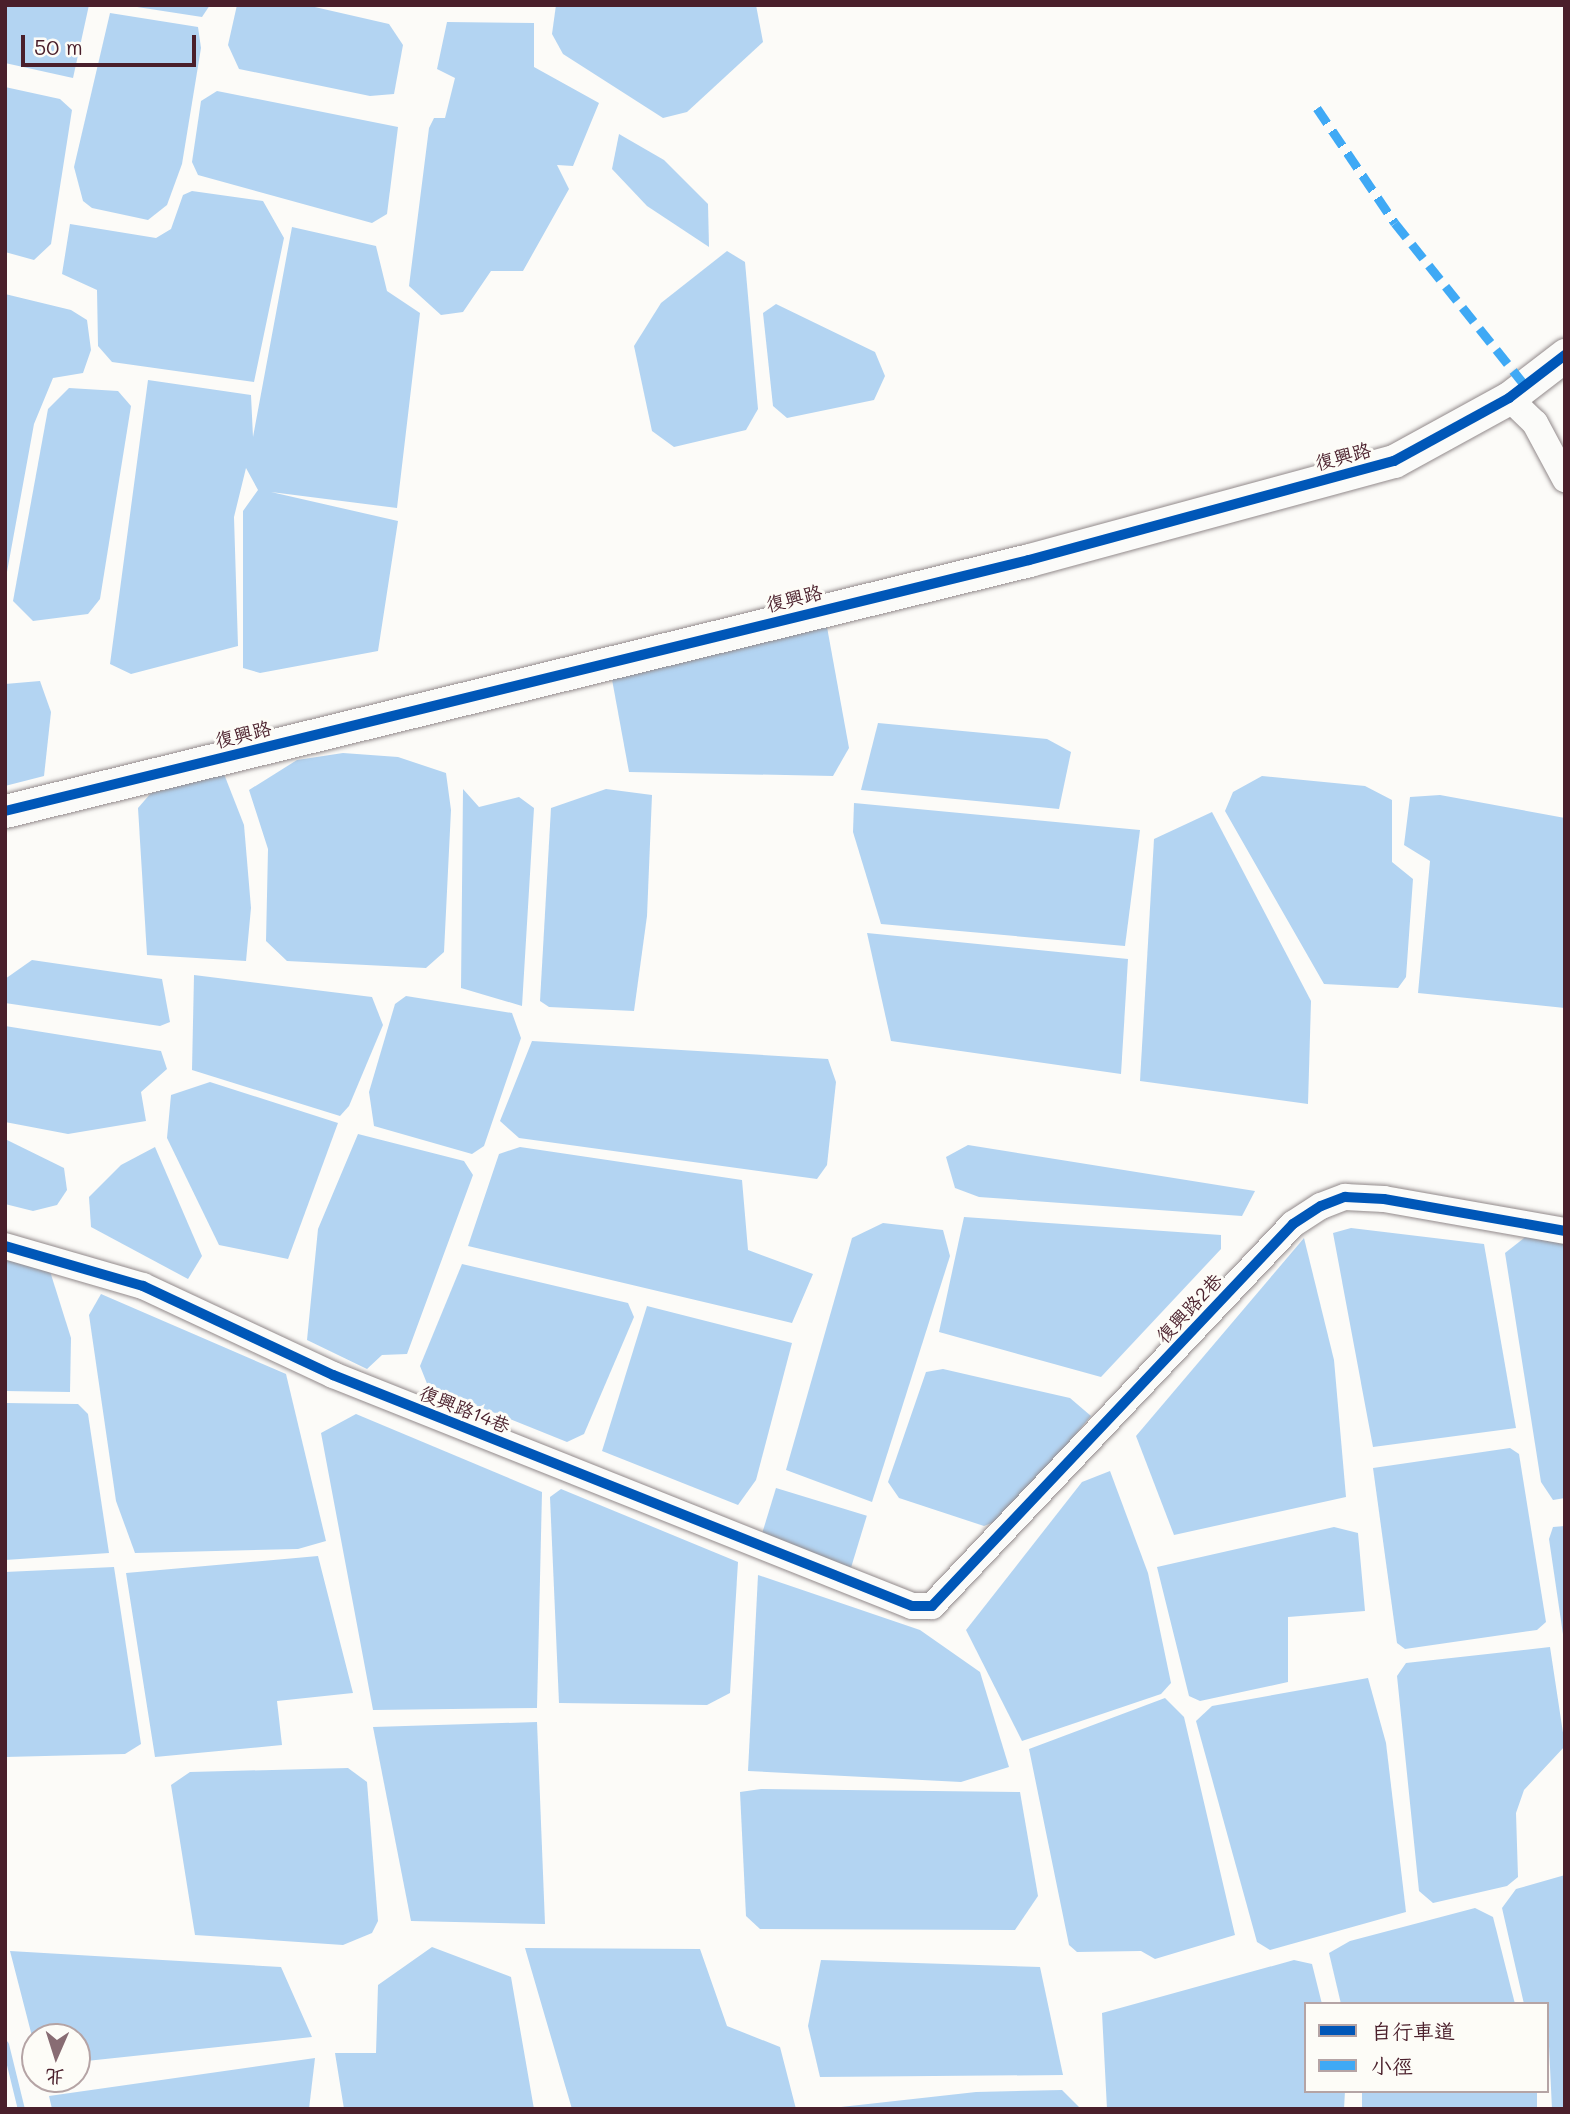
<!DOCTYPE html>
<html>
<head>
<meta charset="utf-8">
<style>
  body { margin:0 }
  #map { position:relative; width:1570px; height:2114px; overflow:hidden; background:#fcfbf8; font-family:Mali,"LXGW WenKai TC",sans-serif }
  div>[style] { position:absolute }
  .water>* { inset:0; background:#b3d4f2; transform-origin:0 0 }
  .stream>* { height:7px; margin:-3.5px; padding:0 3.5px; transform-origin:3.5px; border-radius:3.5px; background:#b3d4f2 }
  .roads { filter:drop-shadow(0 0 2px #928a8b) drop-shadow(0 0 2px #928a8b) }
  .minor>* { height:26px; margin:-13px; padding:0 13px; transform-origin:13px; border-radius:13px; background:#fbfbf9 }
  .tertiary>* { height:33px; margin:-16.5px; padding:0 16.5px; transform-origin:16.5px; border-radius:16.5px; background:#fbfbf9 }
  .quiet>* { height:9px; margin-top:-4.5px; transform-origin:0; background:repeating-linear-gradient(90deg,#3fa9f5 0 18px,transparent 0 27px) }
  .cycleway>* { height:10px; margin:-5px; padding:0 5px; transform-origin:5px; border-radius:5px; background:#0057b8 }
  span { translate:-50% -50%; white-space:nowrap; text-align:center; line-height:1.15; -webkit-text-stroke:6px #fdfcf7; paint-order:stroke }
  .street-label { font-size:19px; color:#4a1f2b }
  .frame { position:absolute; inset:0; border:7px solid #4a1f2b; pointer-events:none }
  .legend { position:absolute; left:1304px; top:2002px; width:245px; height:91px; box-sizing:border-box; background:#fdfcf7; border:2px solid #b5a4a5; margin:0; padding:9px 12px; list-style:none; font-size:21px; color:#4a1f2b }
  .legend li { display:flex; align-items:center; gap:14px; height:35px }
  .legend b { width:35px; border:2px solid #b5a4a5 }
  .north { position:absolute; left:21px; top:2023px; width:70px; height:70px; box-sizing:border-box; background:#fdfcf7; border:2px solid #b5a4a5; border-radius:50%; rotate:183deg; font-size:19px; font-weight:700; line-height:28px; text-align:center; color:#4a1f2b }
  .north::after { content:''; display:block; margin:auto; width:24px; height:32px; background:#886c73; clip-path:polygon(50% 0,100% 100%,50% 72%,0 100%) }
  .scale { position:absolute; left:21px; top:35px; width:175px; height:32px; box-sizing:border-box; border:4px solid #4a1f2b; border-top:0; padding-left:9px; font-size:21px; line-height:24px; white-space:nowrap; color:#4a1f2b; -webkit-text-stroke:5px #fdfcf7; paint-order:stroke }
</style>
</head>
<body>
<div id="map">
  <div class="water">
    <div style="clip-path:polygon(5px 5px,89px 5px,73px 78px,5px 63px)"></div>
    <div style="clip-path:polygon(124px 5px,210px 5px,202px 17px)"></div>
    <div style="clip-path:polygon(237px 5px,306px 5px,389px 24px,403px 45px,394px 94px,370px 96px,239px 69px,228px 45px)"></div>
    <div style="clip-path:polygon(556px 5px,756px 5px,763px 42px,687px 112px,663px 118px,563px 54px,552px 34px)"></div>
    <div style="clip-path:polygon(110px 13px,198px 27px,201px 48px,182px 164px,167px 205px,148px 220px,92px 208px,83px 201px,74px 167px)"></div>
    <div style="clip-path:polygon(447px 22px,534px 23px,534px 67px,599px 103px,573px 166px,557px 165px,569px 189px,523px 271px,491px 271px,463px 312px,441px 315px,409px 286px,429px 128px,434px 118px,445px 118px,455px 78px,437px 69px)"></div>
    <div style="clip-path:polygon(5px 87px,60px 99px,72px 110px,51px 244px,34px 260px,5px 252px)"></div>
    <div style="clip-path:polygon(217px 91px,398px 127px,387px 214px,372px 223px,198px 175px,192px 162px,201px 101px)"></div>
    <div style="clip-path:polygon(619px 134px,664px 160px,708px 204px,709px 247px,647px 206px,612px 169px)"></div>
    <div style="clip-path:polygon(192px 191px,263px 201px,284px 238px,254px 382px,112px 362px,98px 346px,97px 290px,62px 274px,70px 224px,156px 238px,171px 229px,183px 195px)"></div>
    <div style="clip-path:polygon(292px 227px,376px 246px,387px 291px,420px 313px,397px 508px,271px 492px,398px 521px,378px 651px,260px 673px,243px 668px,243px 511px,258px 490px,246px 468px,234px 517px,238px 646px,131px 674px,110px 664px,148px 380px,251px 395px,253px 437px)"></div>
    <div style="clip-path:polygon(727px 251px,745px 262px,758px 409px,746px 430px,674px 447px,652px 431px,634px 346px,661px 303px)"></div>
    <div style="clip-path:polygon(5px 294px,71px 310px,87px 320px,91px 350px,83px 373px,53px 378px,34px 424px,5px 583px)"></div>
    <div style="clip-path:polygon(776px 304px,875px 352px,885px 376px,874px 400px,787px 418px,773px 406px,763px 313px)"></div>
    <div style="clip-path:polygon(69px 388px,118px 391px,131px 406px,100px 599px,88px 614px,33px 621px,13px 601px,48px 409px)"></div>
    <div style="clip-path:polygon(827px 627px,849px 748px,833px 776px,629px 772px,611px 674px)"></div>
    <div style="clip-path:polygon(40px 681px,51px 712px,44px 776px,5px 786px,5px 684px)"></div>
    <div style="clip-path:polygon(878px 723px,1047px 739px,1071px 752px,1059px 809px,861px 790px)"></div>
    <div style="clip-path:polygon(343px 753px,398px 757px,446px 773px,451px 810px,444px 952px,426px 968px,287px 961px,266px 941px,268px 849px,249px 790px,297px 760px)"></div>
    <div style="clip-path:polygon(224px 774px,244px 825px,251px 908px,246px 961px,147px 955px,138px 808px,151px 793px)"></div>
    <div style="clip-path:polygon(1262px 776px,1365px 786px,1392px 800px,1392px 862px,1413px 879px,1406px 977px,1398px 988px,1324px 984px,1225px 811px,1233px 792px)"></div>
    <div style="clip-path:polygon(463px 789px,479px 807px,519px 797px,534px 808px,522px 1006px,461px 988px)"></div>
    <div style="clip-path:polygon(606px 789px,652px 795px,647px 916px,634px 1011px,549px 1007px,540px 1001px,551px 808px)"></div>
    <div style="clip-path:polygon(1440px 795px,1565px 818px,1565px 1008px,1418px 993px,1430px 861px,1404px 845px,1410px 797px)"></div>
    <div style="clip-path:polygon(854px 803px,1140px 830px,1125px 946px,881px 924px,853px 832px)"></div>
    <div style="clip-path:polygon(1212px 812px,1311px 1001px,1308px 1104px,1140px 1081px,1154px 839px)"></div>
    <div style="clip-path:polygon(867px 933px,1128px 959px,1121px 1074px,891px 1041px)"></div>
    <div style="clip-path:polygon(32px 960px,162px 979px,170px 1022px,160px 1026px,5px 1003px,5px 979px)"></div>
    <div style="clip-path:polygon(194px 975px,372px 997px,383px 1025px,349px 1106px,340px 1116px,192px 1070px)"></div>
    <div style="clip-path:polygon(406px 996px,512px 1013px,521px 1038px,484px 1146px,472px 1154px,374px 1126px,369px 1092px,395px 1004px)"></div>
    <div style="clip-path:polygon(5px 1026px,161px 1051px,167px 1069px,141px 1092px,146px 1121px,68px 1134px,5px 1122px)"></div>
    <div style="clip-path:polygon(532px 1041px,828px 1059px,836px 1082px,827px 1165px,817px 1179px,519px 1138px,500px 1121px)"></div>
    <div style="clip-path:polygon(210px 1082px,338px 1123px,288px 1259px,219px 1245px,167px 1138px,171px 1095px)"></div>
    <div style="clip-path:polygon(358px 1134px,464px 1161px,473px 1175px,407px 1354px,382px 1355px,367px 1369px,307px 1340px,318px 1229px)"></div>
    <div style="clip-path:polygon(5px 1139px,64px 1168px,67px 1190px,57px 1205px,33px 1211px,5px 1204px)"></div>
    <div style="clip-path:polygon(968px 1145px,1255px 1191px,1242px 1216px,979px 1197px,955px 1188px,946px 1157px)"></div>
    <div style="clip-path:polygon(155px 1147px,202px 1256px,188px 1279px,91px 1227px,89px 1197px,121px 1165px)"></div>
    <div style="clip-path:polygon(520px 1147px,742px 1180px,748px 1250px,813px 1274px,792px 1323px,468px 1246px,499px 1154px)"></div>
    <div style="clip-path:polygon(964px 1217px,1221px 1235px,1221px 1249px,1101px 1377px,939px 1332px)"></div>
    <div style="clip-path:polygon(883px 1223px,943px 1230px,950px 1256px,872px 1502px,786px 1470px,852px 1238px)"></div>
    <div style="clip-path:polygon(1351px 1228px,1484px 1244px,1516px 1428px,1373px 1447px,1333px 1233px)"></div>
    <div style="clip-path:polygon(1529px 1234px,1565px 1240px,1565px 1498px,1553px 1500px,1541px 1482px,1505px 1253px)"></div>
    <div style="clip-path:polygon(1304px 1238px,1334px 1360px,1346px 1497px,1174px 1535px,1136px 1436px)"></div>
    <div style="clip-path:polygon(5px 1257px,49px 1268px,71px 1338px,70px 1392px,5px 1391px)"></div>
    <div style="clip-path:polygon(462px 1264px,628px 1303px,634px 1317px,584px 1434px,567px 1442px,428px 1386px,420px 1366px)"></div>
    <div style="clip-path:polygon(101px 1294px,286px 1374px,326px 1541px,298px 1549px,135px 1553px,116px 1501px,89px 1315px)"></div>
    <div style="clip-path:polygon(647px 1306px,792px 1343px,756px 1480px,738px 1505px,602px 1451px)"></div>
    <div style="clip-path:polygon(943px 1369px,1070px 1398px,1091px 1416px,1005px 1518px,984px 1526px,899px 1498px,888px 1482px,926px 1372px)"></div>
    <div style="clip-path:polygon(5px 1403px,78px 1404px,88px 1414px,109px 1553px,5px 1560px)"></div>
    <div style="clip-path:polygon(356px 1414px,542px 1492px,537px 1708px,373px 1710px,321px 1433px)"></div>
    <div style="clip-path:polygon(1510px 1448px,1519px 1454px,1546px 1622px,1537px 1630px,1405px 1649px,1397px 1643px,1373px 1468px)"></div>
    <div style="clip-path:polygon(1110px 1471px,1148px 1573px,1171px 1683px,1161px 1694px,1022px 1741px,966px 1630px,1082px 1482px)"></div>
    <div style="left:776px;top:1488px;width:95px;height:54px;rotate:17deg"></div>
    <div style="clip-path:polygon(561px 1489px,738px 1562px,730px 1693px,707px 1705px,559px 1703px,550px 1497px)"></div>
    <div style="clip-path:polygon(1565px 1526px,1565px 1648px,1549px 1539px,1553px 1527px)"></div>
    <div style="clip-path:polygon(1334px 1527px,1358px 1533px,1365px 1611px,1288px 1617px,1288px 1682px,1200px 1701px,1189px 1696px,1157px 1567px)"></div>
    <div style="clip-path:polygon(318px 1556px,353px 1693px,277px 1701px,282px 1745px,155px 1757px,126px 1573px)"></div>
    <div style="clip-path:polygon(114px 1567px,141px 1744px,125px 1754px,5px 1757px,5px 1572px)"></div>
    <div style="clip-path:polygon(758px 1575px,920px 1630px,980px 1672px,1009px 1767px,961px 1782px,748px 1771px)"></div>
    <div style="clip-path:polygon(1550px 1647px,1565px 1746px,1524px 1790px,1516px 1813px,1518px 1877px,1507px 1886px,1433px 1903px,1419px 1891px,1397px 1676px,1406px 1663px)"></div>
    <div style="clip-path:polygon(1368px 1678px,1386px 1743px,1406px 1912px,1270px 1950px,1257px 1942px,1196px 1721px,1212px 1706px)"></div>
    <div style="clip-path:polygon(1165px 1698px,1184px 1717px,1235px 1935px,1155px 1959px,1141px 1951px,1077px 1952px,1069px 1945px,1029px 1749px)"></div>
    <div style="clip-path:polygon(537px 1722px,545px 1924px,411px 1921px,373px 1727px)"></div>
    <div style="clip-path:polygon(348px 1768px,367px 1782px,378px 1921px,372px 1933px,343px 1945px,195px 1935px,171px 1785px,190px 1772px)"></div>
    <div style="clip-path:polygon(761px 1789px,1020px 1792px,1038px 1896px,1015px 1930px,760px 1929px,746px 1916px,740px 1792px)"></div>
    <div style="clip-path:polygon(1565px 1875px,1565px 2109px,1552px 2109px,1547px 2004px,1524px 2004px,1502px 1908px,1516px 1889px)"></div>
    <div style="clip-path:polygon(1475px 1908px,1493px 1917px,1515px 2004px,1341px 2004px,1329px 1953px,1350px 1941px)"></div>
    <div style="clip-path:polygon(432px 1947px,511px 1977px,534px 2109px,344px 2109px,335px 2053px,376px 2053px,378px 1985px)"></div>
    <div style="clip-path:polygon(525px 1948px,700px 1949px,727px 2026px,780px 2047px,796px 2109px,572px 2109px)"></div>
    <div style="clip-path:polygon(10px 1951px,281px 1967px,312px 2037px,77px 2062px,77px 2037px,35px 2037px,35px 2048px)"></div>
    <div style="clip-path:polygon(821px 1960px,1040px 1967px,1063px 2075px,820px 2077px,808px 2026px)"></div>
    <div style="clip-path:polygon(1294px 1960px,1312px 1964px,1322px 2004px,1306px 2004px,1306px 2091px,1345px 2091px,1344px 2109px,1107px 2109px,1102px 2013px)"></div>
    <div style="clip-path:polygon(315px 2058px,309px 2109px,52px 2109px,49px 2096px)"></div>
    <div style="clip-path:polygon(1062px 2090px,1081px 2109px,823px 2109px,976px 2092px)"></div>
    <div style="left:1362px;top:2091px;width:175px;height:18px"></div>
  </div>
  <div class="stream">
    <div style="left:5px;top:2044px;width:67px;rotate:76.2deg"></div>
  </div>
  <div class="roads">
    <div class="minor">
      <div style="left:1509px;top:398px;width:36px;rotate:44deg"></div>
      <div style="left:1535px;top:423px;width:64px;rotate:61.8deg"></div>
      <div style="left:5px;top:1246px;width:144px;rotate:16.2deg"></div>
      <div style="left:143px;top:1286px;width:210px;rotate:25.1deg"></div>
      <div style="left:333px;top:1375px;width:623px;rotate:21.75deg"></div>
      <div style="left:912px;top:1606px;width:20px"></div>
      <div style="left:932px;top:1606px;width:526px;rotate:-46.62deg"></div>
      <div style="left:1293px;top:1224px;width:33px;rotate:-33deg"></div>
      <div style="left:1321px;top:1206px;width:26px;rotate:-21deg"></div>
      <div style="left:1345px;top:1197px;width:39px;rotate:3deg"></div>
      <div style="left:1384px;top:1199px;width:184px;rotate:10deg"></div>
    </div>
    <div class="tertiary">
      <div style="left:5px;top:811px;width:1054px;rotate:-13.77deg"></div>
      <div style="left:1029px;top:560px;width:378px;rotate:-15.2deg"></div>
      <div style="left:1394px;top:461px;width:131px;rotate:-28.7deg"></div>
      <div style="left:1509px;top:398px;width:71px;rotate:-37.5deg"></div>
    </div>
  </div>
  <div class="quiet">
    <div style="left:1317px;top:108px;width:139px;rotate:55.9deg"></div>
    <div style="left:1395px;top:223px;width:208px;rotate:51.3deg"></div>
  </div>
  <div class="cycleway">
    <div style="left:5px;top:811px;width:1054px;rotate:-13.77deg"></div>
    <div style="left:1029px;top:560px;width:378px;rotate:-15.2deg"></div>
    <div style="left:1394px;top:461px;width:131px;rotate:-28.7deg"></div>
    <div style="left:1509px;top:398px;width:71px;rotate:-37.5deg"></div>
    <div style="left:5px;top:1246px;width:144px;rotate:16.2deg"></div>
    <div style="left:143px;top:1286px;width:210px;rotate:25.1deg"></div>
    <div style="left:333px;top:1375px;width:623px;rotate:21.75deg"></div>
    <div style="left:912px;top:1606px;width:20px"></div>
    <div style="left:932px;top:1606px;width:526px;rotate:-46.62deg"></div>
    <div style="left:1293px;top:1224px;width:33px;rotate:-33deg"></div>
    <div style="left:1321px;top:1206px;width:26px;rotate:-21deg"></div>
    <div style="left:1345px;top:1197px;width:39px;rotate:3deg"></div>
    <div style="left:1384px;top:1199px;width:184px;rotate:10deg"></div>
  </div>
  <div class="street-label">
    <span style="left:1343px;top:456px;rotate:-15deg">復興路</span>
    <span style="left:794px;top:598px;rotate:-14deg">復興路</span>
    <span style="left:243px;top:734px;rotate:-14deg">復興路</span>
    <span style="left:1189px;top:1308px;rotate:-47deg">復興路2巷</span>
    <span style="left:465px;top:1409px;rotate:22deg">復興路14巷</span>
  </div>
  <div class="frame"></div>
  <ul class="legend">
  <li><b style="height:9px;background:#0057b8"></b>自行車道</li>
  <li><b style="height:9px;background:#3fa9f5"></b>小徑</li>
  </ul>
  <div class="north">北</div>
  <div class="scale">50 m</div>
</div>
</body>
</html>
